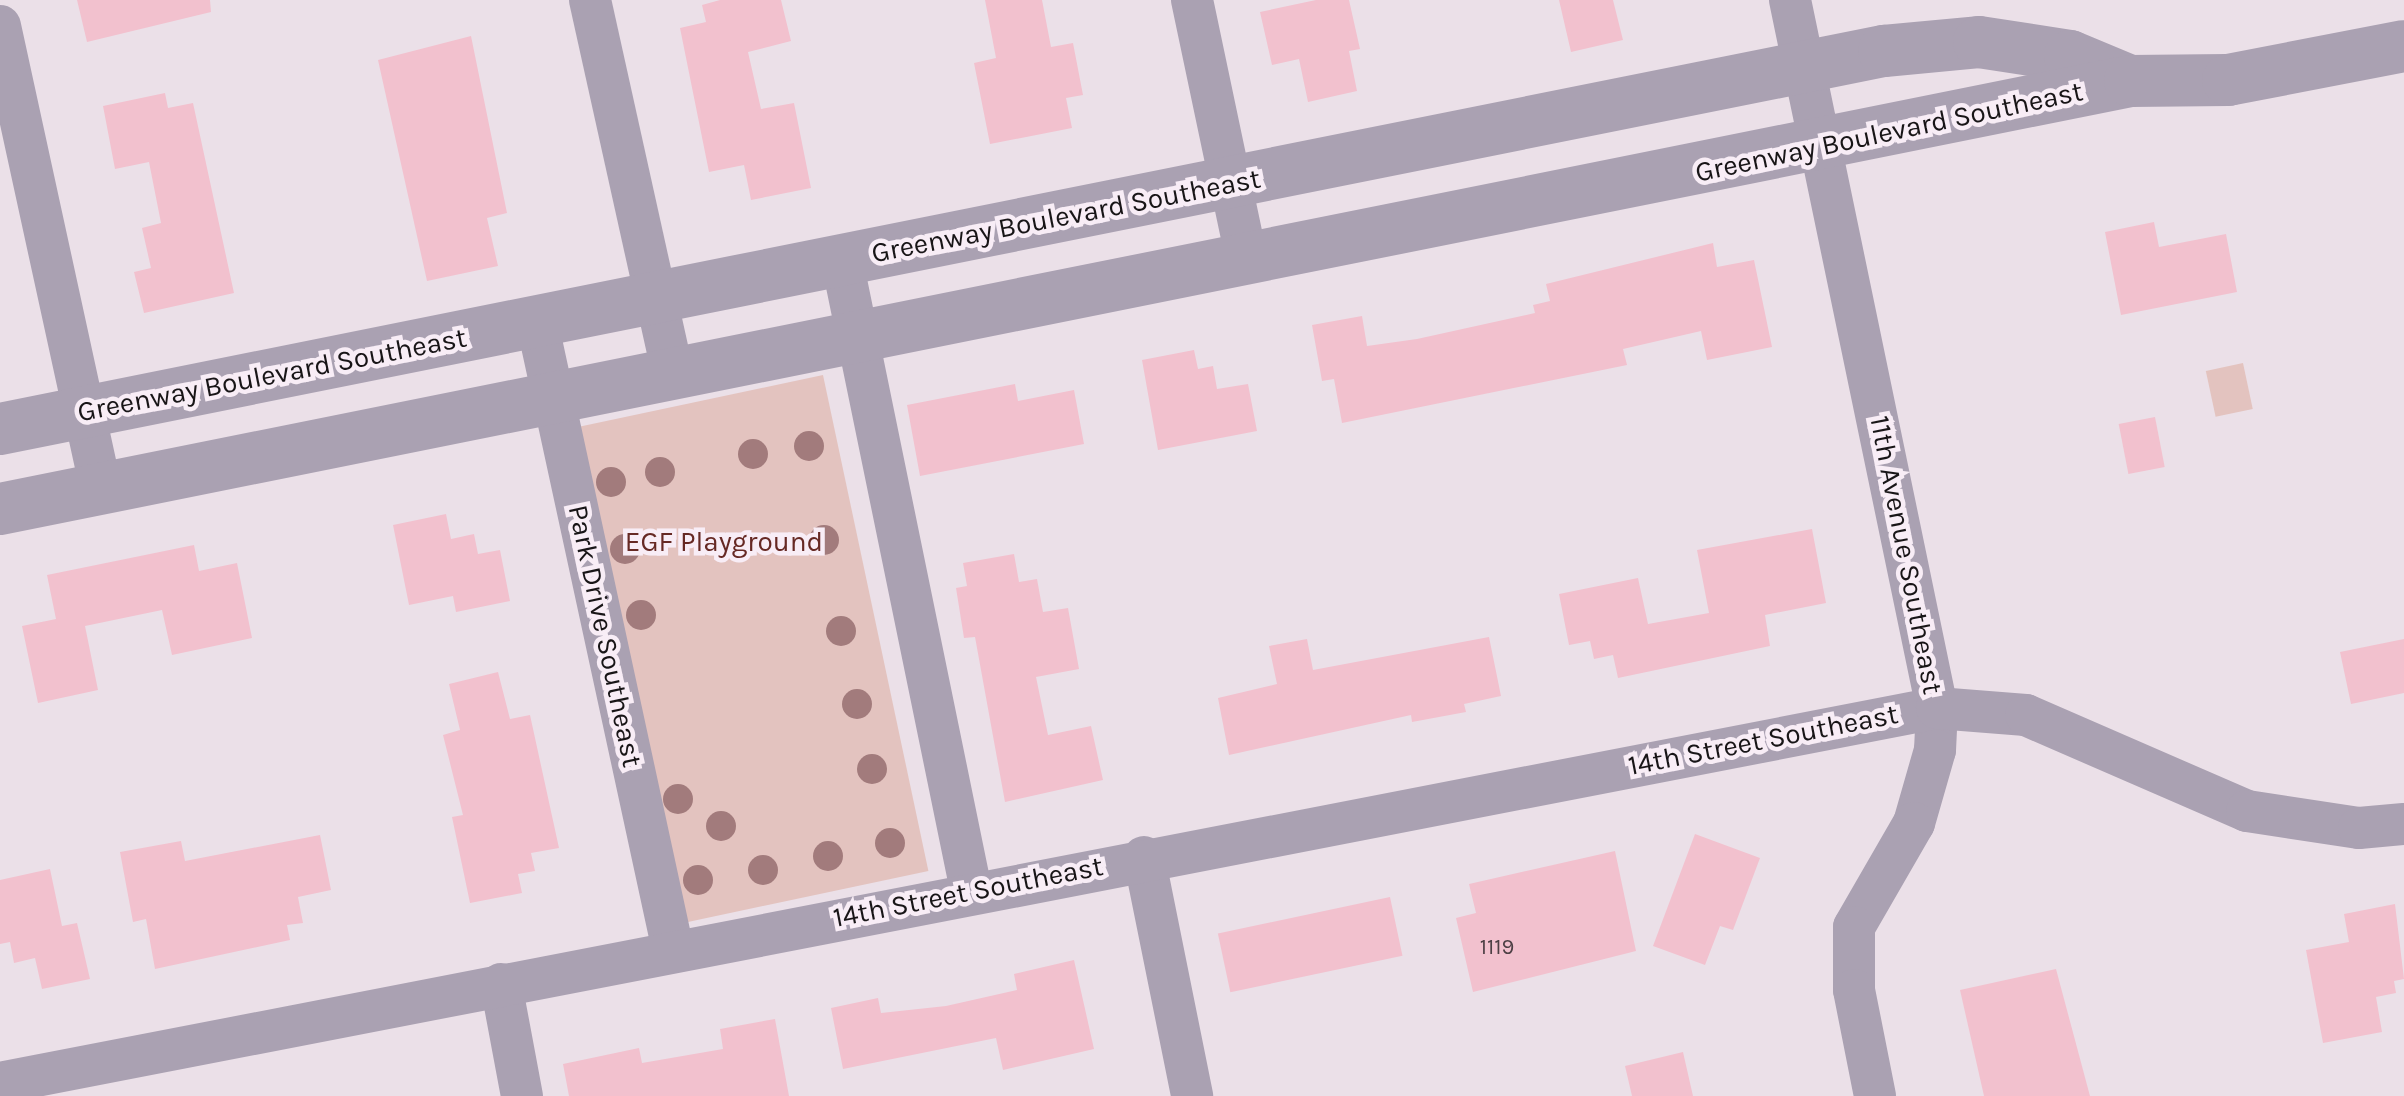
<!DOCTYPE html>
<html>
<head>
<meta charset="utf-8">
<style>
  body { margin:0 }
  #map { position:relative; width:2404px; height:1096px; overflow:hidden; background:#ebe0e8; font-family:Karla,sans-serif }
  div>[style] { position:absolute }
  .green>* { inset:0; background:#e3c3bf; transform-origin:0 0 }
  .building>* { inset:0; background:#f2c1ce; transform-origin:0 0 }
  .minor>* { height:42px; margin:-21px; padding:0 21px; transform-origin:21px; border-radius:21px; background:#aaa1b2 }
  .tertiary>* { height:52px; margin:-26px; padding:0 26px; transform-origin:26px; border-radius:26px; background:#aaa1b2 }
  .trees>* { width:30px; height:30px; margin:-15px; border-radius:50%; background:#a27b7c }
  span { translate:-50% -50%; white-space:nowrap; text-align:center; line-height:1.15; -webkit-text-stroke:9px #f8edf6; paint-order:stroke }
  .number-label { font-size:22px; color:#4e4045 }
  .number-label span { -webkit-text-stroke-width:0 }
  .street-label { font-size:28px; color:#181517 }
  .park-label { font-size:28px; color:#662924 }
</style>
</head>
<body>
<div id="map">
  <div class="green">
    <div style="left:2243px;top:363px;width:47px;height:38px;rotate:78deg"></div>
    <div style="left:823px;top:375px;width:507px;height:265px;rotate:78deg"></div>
  </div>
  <div class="building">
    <div style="clip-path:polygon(77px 0,210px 0,211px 12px,87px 42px)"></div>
    <div style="clip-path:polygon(720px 0,781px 0,791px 41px,748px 52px,761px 109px,794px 103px,811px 188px,751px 200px,744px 165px,709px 172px,680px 28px,706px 22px,702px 5px)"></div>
    <div style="clip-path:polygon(985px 0,1042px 0,1051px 47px,1073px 43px,1083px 95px,1066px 98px,1072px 128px,990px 144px,974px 63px,996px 58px)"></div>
    <div style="clip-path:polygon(1316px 0,1349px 0,1360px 49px,1349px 51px,1357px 91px,1308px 102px,1299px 59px,1272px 65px,1260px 12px)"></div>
    <div style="clip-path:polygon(1559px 0,1613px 0,1623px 40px,1571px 52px)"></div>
    <div style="clip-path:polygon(471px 36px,507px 213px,487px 218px,498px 266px,427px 281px,378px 60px)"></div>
    <div style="clip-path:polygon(165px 93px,168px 108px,193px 103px,234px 293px,144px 313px,134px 272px,151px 268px,142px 228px,161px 223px,149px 162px,115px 169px,103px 106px)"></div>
    <div style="clip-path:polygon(2154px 222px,2159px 247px,2226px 234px,2237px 292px,2121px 315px,2105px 232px)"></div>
    <div style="clip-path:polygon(1713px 243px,1717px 267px,1754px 260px,1772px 347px,1707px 360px,1701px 331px,1623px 349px,1627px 365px,1342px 423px,1334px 379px,1322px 381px,1312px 325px,1362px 316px,1367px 346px,1417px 339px,1535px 313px,1533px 305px,1550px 301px,1546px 284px)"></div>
    <div style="clip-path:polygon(1194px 350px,1198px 369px,1213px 366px,1217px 389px,1248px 384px,1257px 431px,1158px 450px,1142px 360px)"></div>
    <div style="clip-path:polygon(1015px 384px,1018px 401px,1074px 390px,1084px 444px,920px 476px,907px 405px)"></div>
    <div style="left:2155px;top:417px;width:51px;height:37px;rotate:79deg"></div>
    <div style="clip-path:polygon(446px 514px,451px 539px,474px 534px,478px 554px,500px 550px,510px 601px,456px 612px,453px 596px,409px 605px,393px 525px)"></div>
    <div style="clip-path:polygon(1812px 529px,1826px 603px,1765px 615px,1770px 646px,1618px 678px,1613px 655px,1594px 659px,1590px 641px,1569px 645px,1559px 594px,1638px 578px,1648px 624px,1709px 613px,1697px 550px)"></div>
    <div style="clip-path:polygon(194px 545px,199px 571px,237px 563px,252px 638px,172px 655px,162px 610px,85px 626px,98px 690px,38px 703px,22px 626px,56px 619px,47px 575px)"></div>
    <div style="clip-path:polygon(1014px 554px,1019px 582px,1037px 579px,1043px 612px,1068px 608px,1079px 669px,1036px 677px,1048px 735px,1091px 726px,1103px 780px,1005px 802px,975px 637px,964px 638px,956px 588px,967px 586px,963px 563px)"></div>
    <div style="clip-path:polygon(1489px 637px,1501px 696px,1464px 704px,1466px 712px,1412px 722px,1411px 715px,1229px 755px,1218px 698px,1277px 684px,1269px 646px,1307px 639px,1313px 670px)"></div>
    <div style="clip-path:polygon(2404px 639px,2404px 693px,2351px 704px,2340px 652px)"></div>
    <div style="clip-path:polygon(498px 672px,510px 719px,530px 715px,559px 848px,531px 853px,535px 871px,518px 874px,522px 893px,470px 903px,452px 817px,463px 815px,443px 735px,460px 730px,449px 684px)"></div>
    <div style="clip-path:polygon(1695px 834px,1760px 858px,1733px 930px,1720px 926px,1705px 965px,1653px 946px)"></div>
    <div style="clip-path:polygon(320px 835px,331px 890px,298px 897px,303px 923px,287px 925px,290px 940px,155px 969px,146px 919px,133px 922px,120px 852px,181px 841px,185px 861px)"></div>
    <div style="clip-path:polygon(1615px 851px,1636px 951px,1473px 992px,1456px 918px,1476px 913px,1469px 884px)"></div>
    <div style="clip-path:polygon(50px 869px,62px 926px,77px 923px,90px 979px,42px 989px,35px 958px,14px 963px,10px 942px,0 944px,0 880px)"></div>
    <div style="left:1390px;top:897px;width:60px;height:176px;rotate:78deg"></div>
    <div style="clip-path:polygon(2395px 904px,2404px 979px,2394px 981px,2396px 993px,2376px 997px,2382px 1032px,2323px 1043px,2306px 950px,2349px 942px,2344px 914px)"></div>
    <div style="clip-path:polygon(1074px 960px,1094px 1049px,1003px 1070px,996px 1038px,843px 1069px,831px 1008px,878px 998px,881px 1013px,946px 1006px,1017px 990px,1014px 974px)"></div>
    <div style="clip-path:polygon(2056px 969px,2090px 1096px,1984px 1096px,1960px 990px)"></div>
    <div style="clip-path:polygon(775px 1019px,789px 1096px,569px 1096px,563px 1064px,639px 1048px,642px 1063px,723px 1049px,720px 1029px)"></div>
    <div style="clip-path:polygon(1683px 1052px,1693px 1096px,1632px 1096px,1625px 1066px)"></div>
  </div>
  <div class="minor">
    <div style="left:590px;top:0;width:384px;rotate:77.5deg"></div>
    <div style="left:1192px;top:0;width:267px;rotate:78.1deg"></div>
    <div style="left:1790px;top:0;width:723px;rotate:78.27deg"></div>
    <div style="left:1937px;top:708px;width:42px;rotate:92.7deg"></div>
    <div style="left:1935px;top:750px;width:76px;rotate:106deg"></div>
    <div style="left:1914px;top:823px;width:120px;rotate:120deg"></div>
    <div style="left:1854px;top:927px;width:63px;rotate:90deg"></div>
    <div style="left:1854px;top:990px;width:108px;rotate:78.8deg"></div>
    <div style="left:0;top:26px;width:474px;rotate:77.7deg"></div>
    <div style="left:842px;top:261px;width:642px;rotate:78.41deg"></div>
    <div style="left:537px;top:322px;width:643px;rotate:77.78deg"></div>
    <div style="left:1144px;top:857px;width:244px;rotate:78.6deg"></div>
    <div style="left:501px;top:984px;width:114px;rotate:79.4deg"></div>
    <div style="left:0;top:1083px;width:1973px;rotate:-10.96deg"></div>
    <div style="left:1937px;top:708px;width:89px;rotate:4.5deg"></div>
    <div style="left:2026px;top:715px;width:241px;rotate:23.5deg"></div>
    <div style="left:2247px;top:811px;width:113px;rotate:8.6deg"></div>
    <div style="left:2359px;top:828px;width:45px;rotate:-5.1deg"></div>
  </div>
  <div class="tertiary">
    <div style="left:0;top:429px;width:1922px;rotate:-11.35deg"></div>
    <div style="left:1884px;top:51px;width:95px;rotate:-5.4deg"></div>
    <div style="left:1979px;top:42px;width:92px;rotate:8.7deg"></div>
    <div style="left:2070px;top:56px;width:65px;rotate:22.6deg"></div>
    <div style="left:0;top:509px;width:2173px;rotate:-11.36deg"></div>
    <div style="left:2130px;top:81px;width:98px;rotate:-0.6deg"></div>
    <div style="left:2228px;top:80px;width:179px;rotate:-10.9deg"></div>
  </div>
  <div class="trees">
    <div style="left:809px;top:446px"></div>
    <div style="left:753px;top:454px"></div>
    <div style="left:660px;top:472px"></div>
    <div style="left:611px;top:482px"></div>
    <div style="left:824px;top:540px"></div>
    <div style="left:625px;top:549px"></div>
    <div style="left:641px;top:615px"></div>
    <div style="left:841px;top:631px"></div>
    <div style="left:857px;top:704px"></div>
    <div style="left:872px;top:769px"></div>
    <div style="left:678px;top:799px"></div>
    <div style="left:721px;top:826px"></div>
    <div style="left:890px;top:843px"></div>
    <div style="left:828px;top:856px"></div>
    <div style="left:763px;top:870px"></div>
    <div style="left:698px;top:880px"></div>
  </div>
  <div class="number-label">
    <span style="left:1497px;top:948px">1119</span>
  </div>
  <div class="street-label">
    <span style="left:1889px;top:132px;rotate:-12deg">Greenway Boulevard Southeast</span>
    <span style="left:1066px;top:216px;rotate:-11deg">Greenway Boulevard Southeast</span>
    <span style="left:272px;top:375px;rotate:-11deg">Greenway Boulevard Southeast</span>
    <span style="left:1906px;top:555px;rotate:79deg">11th Avenue Southeast</span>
    <span style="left:605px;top:636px;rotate:78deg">Park Drive Southeast</span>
    <span style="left:1763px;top:740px;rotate:-11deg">14th Street Southeast</span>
    <span style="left:968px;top:892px;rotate:-11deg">14th Street Southeast</span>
  </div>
  <div class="park-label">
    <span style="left:724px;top:542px">EGF Playground</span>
  </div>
</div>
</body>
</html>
